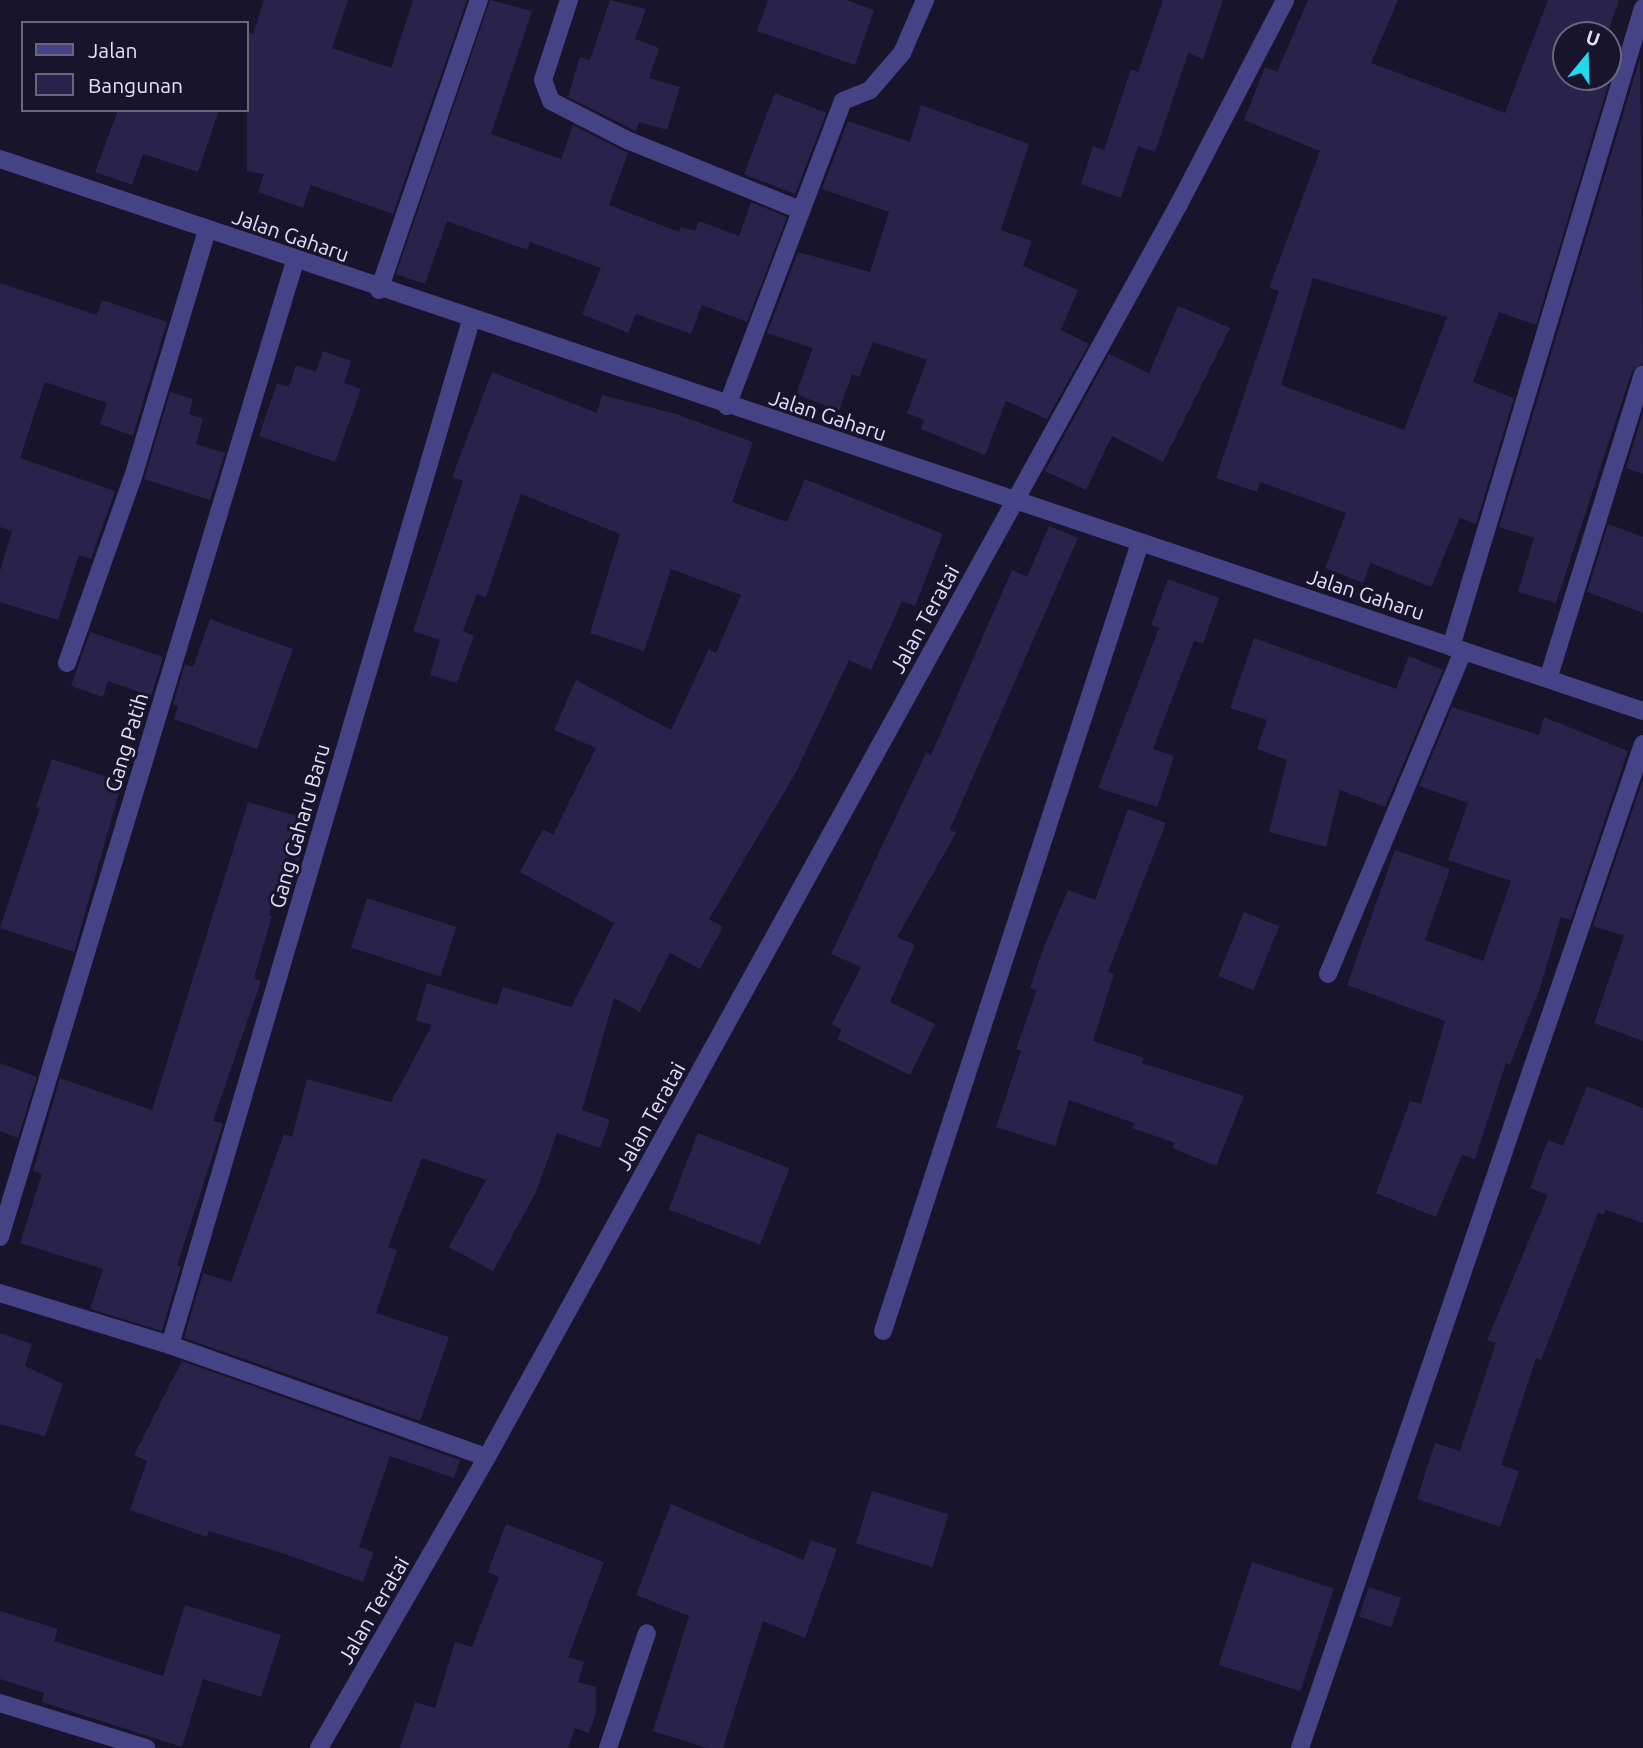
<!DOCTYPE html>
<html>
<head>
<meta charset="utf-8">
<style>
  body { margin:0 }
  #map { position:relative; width:1643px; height:1748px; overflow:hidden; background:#18142b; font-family:Ubuntu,sans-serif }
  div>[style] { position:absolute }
  .building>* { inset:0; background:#29224a; transform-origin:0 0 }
  .minor>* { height:18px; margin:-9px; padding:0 9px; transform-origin:9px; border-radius:9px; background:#454386 }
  span { translate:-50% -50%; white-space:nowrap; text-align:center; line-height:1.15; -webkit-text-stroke:6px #18142b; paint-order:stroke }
  .street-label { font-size:21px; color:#e3e0fc }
  .legend { position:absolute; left:21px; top:21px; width:228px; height:91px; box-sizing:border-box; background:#18142b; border:2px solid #69667f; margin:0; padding:9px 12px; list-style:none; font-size:21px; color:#e3e0fc }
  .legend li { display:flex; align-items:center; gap:14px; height:35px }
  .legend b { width:35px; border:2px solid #69667f }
  .north { position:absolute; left:1552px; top:21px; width:70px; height:70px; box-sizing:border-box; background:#18142b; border:2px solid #69667f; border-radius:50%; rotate:19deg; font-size:19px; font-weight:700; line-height:28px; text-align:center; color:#e3e0fc }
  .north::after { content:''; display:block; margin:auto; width:24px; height:32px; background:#1ddaec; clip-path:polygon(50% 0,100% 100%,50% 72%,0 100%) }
</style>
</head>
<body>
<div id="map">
  <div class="building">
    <div style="clip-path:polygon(264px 0,348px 0,332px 48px,391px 68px,413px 0,467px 0,393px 214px,311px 185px,303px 208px,258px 192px,264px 174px,247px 171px,247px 32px,253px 34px)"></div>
    <div style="clip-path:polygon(490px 0,532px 11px,491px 134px,561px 159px,573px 125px,628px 153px,609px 205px,679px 232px,681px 227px,695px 231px,699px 221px,739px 236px,751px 202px,787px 217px,747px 322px,702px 305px,691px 334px,636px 314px,628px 333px,582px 314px,601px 268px,530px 242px,527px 250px,447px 221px,425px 284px,396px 274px)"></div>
    <div style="clip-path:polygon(610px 0,646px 9px,635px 39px,659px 48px,649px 78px,680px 87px,667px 130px,639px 122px,636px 131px,568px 97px,580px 57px,590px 60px)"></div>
    <div style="clip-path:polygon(768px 0,846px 0,874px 10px,855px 65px,757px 31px)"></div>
    <div style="clip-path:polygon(1163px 0,1223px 0,1203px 59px,1188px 53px,1155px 152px,1138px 146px,1121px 198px,1081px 184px,1093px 146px,1104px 150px,1131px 69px,1138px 72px)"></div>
    <div style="clip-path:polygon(evenodd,1308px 0,1398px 0,1371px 63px,1505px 113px,1548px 0,1619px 0,1607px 35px,1566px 35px,1566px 77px,1608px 77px,1608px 48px,1618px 52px,1536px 325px,1499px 312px,1473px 382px,1514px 398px,1476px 524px,1460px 518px,1431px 587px,1371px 563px,1363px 583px,1325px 568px,1346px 513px,1260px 482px,1257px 492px,1216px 478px,1279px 291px,1269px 288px,1320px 151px,1244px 120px,1265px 67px,1277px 72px,1308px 0,1313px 278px,1447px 317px,1404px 430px,1281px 385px,1313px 278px)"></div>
    <div style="clip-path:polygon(1640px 58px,1643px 363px,1632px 371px,1556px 603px,1518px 592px,1534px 538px,1499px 527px)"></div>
    <div style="left:775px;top:93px;width:55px;height:87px;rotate:21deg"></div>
    <div style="clip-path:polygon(921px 105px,1029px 144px,1001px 230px,1032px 241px,1023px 266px,1078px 290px,1061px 330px,1089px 344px,1047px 419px,1006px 401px,985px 455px,921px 429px,924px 420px,907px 413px,927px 360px,873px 342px,859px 377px,852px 374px,839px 411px,796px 394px,813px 348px,767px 333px,798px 252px,870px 272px,889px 212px,822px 189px,848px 121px,910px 142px)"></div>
    <div style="clip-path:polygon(118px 110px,219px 110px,198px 172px,143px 154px,132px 185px,95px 172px)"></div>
    <div style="clip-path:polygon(0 283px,97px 315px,102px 300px,167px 322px,133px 436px,100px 424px,107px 403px,45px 382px,20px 458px,115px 491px,91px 559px,79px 555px,58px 620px,0 602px,0 571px,12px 531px,0 527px)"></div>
    <div style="clip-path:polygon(1178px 306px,1230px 328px,1163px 462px,1112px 436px,1086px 490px,1045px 471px,1109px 354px,1149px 373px)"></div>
    <div style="clip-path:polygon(323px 351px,351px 361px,344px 383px,361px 389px,335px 462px,259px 436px,277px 383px,289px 387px,296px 365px,316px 372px)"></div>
    <div style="clip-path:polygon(492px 372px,597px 413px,602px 395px,673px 413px,753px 442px,732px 502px,787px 522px,805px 479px,943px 534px,915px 606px,902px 601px,871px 670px,849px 660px,795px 774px,709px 919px,723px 927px,700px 969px,670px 953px,640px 1012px,614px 998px,582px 1110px,610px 1120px,600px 1148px,557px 1133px,537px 1190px,493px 1271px,449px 1247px,486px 1180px,422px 1158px,388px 1247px,397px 1250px,376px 1313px,449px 1337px,420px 1421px,184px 1338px,203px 1273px,231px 1282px,284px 1134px,292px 1137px,307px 1079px,391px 1102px,432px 1025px,416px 1020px,427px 983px,497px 1005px,503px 987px,571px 1007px,614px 923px,520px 872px,543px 829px,553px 835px,596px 748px,554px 730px,576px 680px,671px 730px,709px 649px,716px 653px,741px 595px,671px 569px,644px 651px,590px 633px,620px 534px,521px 494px,486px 597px,477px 594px,463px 631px,474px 636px,457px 683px,430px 675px,440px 640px,413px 631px,463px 481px,452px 477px)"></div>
    <div style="clip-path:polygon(170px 392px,193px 399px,189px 414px,203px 419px,196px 444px,225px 453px,210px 500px,144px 479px)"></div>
    <div style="clip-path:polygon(1643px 412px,1643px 474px,1626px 468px)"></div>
    <div style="clip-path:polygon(1608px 524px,1643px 537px,1643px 613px,1587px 592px)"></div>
    <div style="clip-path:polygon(1049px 526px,1078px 538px,950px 829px,956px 833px,897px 937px,915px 945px,890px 1002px,935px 1024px,910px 1075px,837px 1039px,842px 1030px,832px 1024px,861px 967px,831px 954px,926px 753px,931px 755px,1012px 570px,1027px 577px)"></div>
    <div style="clip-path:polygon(1168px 579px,1219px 598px,1203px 644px,1194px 641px,1153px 749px,1174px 756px,1157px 807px,1098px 788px,1159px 628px,1151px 625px)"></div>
    <div style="clip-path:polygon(210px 619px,293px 649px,257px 749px,174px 719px,178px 706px,173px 704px,185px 664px,193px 667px)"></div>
    <div style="clip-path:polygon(90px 632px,163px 657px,151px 696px,108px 681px,103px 697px,71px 686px)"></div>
    <div style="clip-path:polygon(1254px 638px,1396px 689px,1409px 656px,1443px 670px,1385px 807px,1340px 790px,1326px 847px,1269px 832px,1287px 760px,1257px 749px,1267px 720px,1230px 708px)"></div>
    <div style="clip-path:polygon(1452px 707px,1539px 735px,1544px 717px,1628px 751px,1571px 920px,1561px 917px,1540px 988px,1510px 1065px,1506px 1063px,1475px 1159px,1462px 1155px,1436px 1217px,1376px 1193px,1410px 1101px,1421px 1104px,1445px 1021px,1347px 985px,1395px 850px,1450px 869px,1425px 940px,1483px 961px,1511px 881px,1448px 860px,1468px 803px,1419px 786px)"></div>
    <div style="clip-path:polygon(52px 759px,122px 782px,74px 952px,0 928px,40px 808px,36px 807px)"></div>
    <div style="clip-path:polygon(1643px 779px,1643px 1041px,1594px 1023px,1624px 936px,1593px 926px)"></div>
    <div style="clip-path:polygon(248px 802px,311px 820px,299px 861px,286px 857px,269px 915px,272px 916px,254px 978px,261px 981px,213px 1121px,223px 1124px,177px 1265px,181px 1266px,162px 1331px,90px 1309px,103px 1269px,20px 1243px,42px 1174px,33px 1171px,60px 1078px,152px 1110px)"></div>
    <div style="clip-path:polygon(1128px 809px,1166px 823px,1108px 972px,1114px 974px,1093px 1041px,1144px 1058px,1142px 1063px,1244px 1096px,1216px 1166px,1172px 1148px,1175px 1143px,1132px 1128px,1134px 1123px,1069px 1100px,1055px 1146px,996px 1127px,1021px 1051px,1016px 1049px,1037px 990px,1030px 988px,1043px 949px,1068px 890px,1095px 900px)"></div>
    <div style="left:367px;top:898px;width:94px;height:52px;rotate:18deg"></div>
    <div style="left:1244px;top:912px;width:38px;height:69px;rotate:22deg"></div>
    <div style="clip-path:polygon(0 1063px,37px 1077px,18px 1138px,0 1131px)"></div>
    <div style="clip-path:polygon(1587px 1086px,1643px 1108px,1643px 1223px,1606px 1210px,1604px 1215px,1598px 1213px,1541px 1360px,1536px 1358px,1501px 1465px,1519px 1471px,1500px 1527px,1417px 1499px,1435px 1443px,1460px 1451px,1496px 1343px,1487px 1340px,1548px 1195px,1530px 1188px,1548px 1140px,1563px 1146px)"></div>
    <div style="left:698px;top:1133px;width:98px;height:82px;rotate:21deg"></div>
    <div style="clip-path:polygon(0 1333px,32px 1344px,25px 1366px,63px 1384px,45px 1436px,0 1424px)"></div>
    <div style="clip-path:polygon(182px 1361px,460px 1460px,454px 1478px,390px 1456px,359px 1547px,374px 1552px,363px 1582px,285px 1554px,209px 1531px,207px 1537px,130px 1510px,147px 1461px,134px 1455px)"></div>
    <div style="left:872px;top:1491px;width:80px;height:55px;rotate:17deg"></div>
    <div style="clip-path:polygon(671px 1504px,803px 1560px,811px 1540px,837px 1549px,805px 1638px,763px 1621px,723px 1748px,707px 1748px,653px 1731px,689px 1616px,636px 1595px)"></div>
    <div style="clip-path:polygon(506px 1524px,604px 1562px,568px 1657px,584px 1662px,578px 1682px,596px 1687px,596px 1713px,589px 1733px,575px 1728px,568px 1748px,400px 1748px,415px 1702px,435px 1708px,455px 1642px,472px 1647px,499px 1577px,488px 1572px)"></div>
    <div style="left:1252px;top:1562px;width:86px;height:108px;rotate:18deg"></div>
    <div style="left:1369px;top:1587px;width:34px;height:31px;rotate:19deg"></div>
    <div style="clip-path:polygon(185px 1605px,281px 1635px,261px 1697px,203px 1679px,182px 1747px,42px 1702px,44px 1693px,0 1679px,0 1611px,58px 1629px,54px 1641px,163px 1676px)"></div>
  </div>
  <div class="minor">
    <div style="left:569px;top:0;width:84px;rotate:108deg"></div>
    <div style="left:543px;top:80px;width:22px;rotate:69deg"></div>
    <div style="left:551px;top:101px;width:85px;rotate:27.2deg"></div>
    <div style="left:627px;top:140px;width:187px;rotate:22deg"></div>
    <div style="left:0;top:159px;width:1733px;rotate:18.57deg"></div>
    <div style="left:379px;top:290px;width:307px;rotate:-71deg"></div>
    <div style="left:727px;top:406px;width:326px;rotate:-69.2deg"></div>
    <div style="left:843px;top:101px;width:29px;rotate:-22deg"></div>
    <div style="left:870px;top:90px;width:49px;rotate:-49.1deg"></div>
    <div style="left:902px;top:53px;width:58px;rotate:-66.5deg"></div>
    <div style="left:1451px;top:647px;width:667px;rotate:-73.28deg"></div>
    <div style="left:67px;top:663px;width:197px;rotate:-70.5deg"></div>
    <div style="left:133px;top:477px;width:258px;rotate:-73.3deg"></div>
    <div style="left:1548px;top:679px;width:319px;rotate:-72.7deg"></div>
    <div style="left:1328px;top:974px;width:350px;rotate:-67.3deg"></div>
    <div style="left:0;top:1237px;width:1020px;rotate:-73.18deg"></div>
    <div style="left:0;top:1293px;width:178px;rotate:17deg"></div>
    <div style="left:170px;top:1345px;width:336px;rotate:19.5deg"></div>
    <div style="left:883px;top:1331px;width:829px;rotate:-71.94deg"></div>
    <div style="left:170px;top:1345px;width:1068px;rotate:-73.63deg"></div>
    <div style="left:0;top:1703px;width:153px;rotate:17.1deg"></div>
    <div style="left:319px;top:1748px;width:336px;rotate:-60deg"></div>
    <div style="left:487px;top:1457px;width:1431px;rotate:-61.09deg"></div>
    <div style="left:1179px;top:204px;width:230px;rotate:-62.5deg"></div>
    <div style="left:608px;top:1748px;width:121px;rotate:-71.3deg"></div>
    <div style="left:1300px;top:1748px;width:1061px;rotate:-71.14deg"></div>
  </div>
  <div class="street-label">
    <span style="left:291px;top:235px;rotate:19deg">Jalan Gaharu</span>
    <span style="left:828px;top:415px;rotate:18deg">Jalan Gaharu</span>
    <span style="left:1366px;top:594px;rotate:18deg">Jalan Gaharu</span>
    <span style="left:924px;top:619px;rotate:-61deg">Jalan Teratai</span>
    <span style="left:126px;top:742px;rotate:-73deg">Gang Patih</span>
    <span style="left:299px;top:826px;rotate:-74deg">Gang Gaharu Baru</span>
    <span style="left:650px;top:1116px;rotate:-61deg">Jalan Teratai</span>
    <span style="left:373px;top:1610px;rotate:-60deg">Jalan Teratai</span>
  </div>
  <ul class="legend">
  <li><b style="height:9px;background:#454386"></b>Jalan</li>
  <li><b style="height:19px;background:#29224a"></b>Bangunan</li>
  </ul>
  <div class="north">U</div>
</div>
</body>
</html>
